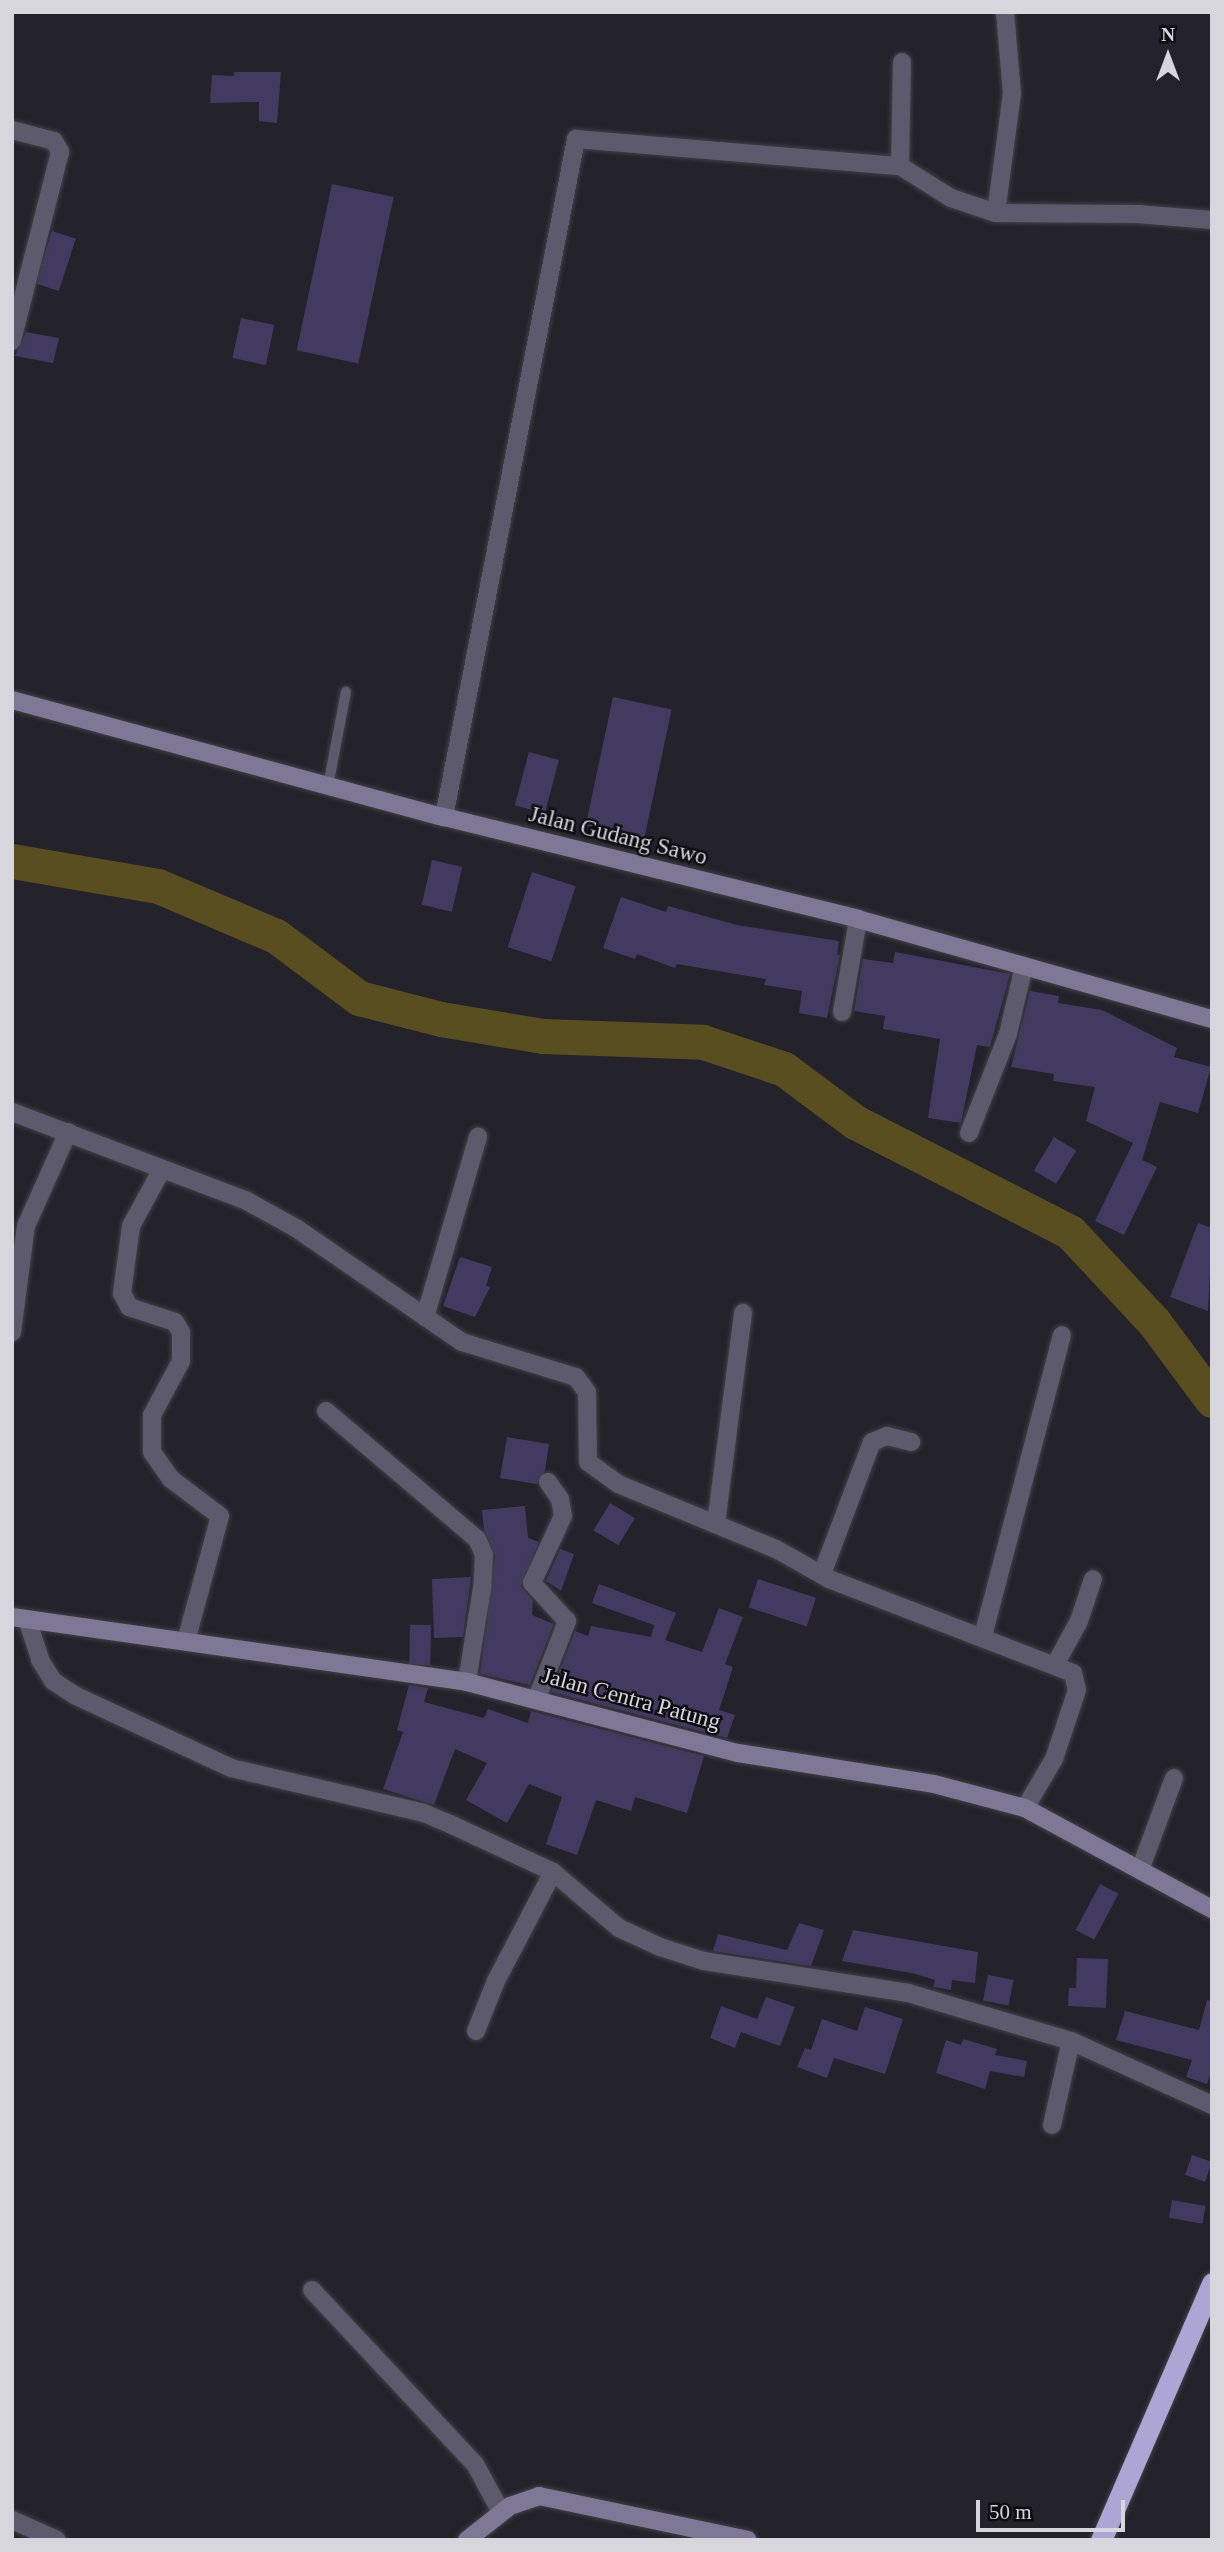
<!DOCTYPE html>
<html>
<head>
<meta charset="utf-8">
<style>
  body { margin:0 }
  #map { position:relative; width:1224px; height:2552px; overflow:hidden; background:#24232b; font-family:Georgia,serif }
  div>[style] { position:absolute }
  .river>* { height:35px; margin:-17.5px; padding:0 17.5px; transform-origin:17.5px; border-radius:17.5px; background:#584e1f }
  .building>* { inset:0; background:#433a61; transform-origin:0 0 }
  .roads { filter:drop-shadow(0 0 2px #414047) drop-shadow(0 0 2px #414047) }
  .lane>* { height:10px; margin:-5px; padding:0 5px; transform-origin:5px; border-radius:5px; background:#5e5a6d }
  .street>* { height:18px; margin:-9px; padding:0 9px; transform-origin:9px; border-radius:9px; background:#5e5a6d }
  .secondary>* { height:18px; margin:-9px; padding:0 9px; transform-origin:9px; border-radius:9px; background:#7e7896 }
  .highway>* { height:21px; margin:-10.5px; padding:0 10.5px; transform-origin:10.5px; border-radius:10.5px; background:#ada5d3 }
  span { translate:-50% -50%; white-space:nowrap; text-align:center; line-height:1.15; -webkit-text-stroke:5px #0e0d11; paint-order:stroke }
  .street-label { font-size:23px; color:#d7d6dc }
  .frame { position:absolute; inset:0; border:14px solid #d7d6dc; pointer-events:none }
  .north { position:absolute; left:1133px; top:21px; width:70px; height:70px; -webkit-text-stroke:5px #0e0d11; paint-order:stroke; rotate:0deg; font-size:19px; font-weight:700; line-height:28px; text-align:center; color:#d7d6dc }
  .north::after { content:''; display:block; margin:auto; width:24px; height:32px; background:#d7d6dc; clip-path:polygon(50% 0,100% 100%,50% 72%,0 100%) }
  .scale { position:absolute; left:976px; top:2500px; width:149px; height:32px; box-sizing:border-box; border:4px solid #d7d6dc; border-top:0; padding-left:9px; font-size:21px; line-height:24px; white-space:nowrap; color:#d7d6dc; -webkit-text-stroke:5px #0e0d11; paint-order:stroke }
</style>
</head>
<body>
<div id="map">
  <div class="river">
    <div style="left:12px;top:861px;width:148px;rotate:9.7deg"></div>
    <div style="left:158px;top:886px;width:128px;rotate:23deg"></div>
    <div style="left:276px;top:936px;width:104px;rotate:36.8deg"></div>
    <div style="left:359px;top:998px;width:85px;rotate:14.4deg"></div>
    <div style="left:441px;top:1019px;width:103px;rotate:9.5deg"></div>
    <div style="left:543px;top:1036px;width:160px;rotate:2.1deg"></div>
    <div style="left:703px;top:1042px;width:85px;rotate:18.4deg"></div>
    <div style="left:784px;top:1069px;width:89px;rotate:36.7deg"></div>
    <div style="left:855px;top:1122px;width:242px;rotate:27.1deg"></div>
    <div style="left:1070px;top:1232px;width:123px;rotate:47deg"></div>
    <div style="left:1154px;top:1322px;width:97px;rotate:53.4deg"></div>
  </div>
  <div class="building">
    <div style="clip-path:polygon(234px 72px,281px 72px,277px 123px,259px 121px,259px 102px,210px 103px,212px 75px,234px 76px)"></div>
    <div style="left:332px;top:184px;width:63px;height:170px;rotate:12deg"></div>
    <div style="left:52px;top:231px;width:25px;height:55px;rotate:18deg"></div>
    <div style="left:241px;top:318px;width:34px;height:41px;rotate:12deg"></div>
    <div style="clip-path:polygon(26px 332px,59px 338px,53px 363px,15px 356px)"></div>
    <div style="left:613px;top:697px;width:60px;height:131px;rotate:12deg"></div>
    <div style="left:529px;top:752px;width:31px;height:55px;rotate:15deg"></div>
    <div style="left:432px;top:860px;width:31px;height:46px;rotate:13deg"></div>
    <div style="left:532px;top:872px;width:46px;height:79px;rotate:18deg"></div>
    <div style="clip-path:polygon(621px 897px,666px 912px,668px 906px,737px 925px,839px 941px,837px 955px,840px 955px,827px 1018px,799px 1013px,802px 991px,764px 985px,766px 979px,677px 964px,675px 968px,637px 954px,635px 959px,603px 948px)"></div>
    <div style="clip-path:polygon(895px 952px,1010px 974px,990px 1047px,977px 1045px,961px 1123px,928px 1118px,940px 1039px,883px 1029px,885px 1016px,854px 1011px,863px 959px,893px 963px)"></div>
    <div style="clip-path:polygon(1030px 991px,1059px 996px,1058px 1003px,1102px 1010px,1177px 1048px,1174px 1057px,1211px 1067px,1198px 1113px,1160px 1102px,1142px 1160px,1157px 1167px,1124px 1235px,1095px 1221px,1133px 1143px,1086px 1121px,1095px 1087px,1053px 1081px,1054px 1074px,1011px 1067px)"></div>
    <div style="left:1054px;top:1137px;width:26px;height:39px;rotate:31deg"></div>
    <div style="clip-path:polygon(1198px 1223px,1212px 1228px,1208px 1311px,1170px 1297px)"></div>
    <div style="clip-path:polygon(460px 1257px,492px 1267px,486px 1286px,490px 1287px,475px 1317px,443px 1306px)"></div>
    <div style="clip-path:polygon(507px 1437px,549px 1444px,545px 1471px,537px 1484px,500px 1478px)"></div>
    <div style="left:610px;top:1503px;width:29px;height:32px;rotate:31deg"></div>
    <div style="clip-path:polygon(525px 1506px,528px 1538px,539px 1542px,521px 1586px,533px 1600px,532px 1615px,554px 1624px,530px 1685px,480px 1674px,495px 1556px,484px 1530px,482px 1510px)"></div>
    <div style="clip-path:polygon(560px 1549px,574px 1554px,561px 1591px,546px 1581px)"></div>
    <div style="clip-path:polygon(471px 1577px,463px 1637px,434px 1638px,432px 1579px)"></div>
    <div style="left:758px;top:1579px;width:61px;height:30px;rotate:18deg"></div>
    <div style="clip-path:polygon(599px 1584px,676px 1613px,665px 1640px,702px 1652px,719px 1608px,743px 1617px,725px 1664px,733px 1667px,719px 1710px,735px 1715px,727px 1738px,551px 1692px,575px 1631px,588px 1636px,591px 1626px,651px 1637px,654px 1625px,592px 1603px)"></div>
    <div style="left:431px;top:1625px;width:40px;height:21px;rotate:91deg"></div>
    <div style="clip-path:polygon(409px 1685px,428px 1688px,424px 1702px,484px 1718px,488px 1709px,528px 1723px,531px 1711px,704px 1756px,687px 1813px,635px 1797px,631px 1811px,596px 1800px,577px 1855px,546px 1844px,562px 1797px,529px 1784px,507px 1823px,466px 1800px,487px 1763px,455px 1749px,434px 1805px,383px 1789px,403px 1732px,397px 1730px)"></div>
    <div style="left:1100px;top:1884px;width:21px;height:52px;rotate:28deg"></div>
    <div style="clip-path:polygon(799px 1923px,824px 1930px,811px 1966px,713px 1951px,718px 1934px,787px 1950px)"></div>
    <div style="clip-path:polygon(853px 1930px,978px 1952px,975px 1983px,952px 1980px,951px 1990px,933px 1987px,935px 1980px,912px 1973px,842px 1961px)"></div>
    <div style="clip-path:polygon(1077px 1958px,1108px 1959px,1106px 2008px,1068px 2006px,1069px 1988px,1076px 1988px)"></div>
    <div style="left:988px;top:1975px;width:26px;height:26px;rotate:11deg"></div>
    <div style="clip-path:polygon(766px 1997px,795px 2007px,780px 2046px,741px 2032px,735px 2048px,710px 2038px,721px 2006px,757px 2019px)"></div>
    <div style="clip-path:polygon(1207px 2000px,1212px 2001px,1212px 2069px,1207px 2084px,1186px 2077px,1192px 2060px,1116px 2040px,1125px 2011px,1199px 2030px)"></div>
    <div style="clip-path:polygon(865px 2007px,903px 2019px,885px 2074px,834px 2058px,827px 2078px,797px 2067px,805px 2048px,811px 2050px,822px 2019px,857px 2031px)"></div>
    <div style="clip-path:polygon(963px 2039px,997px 2049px,995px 2055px,1027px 2061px,1024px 2077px,990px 2071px,985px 2089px,936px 2073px,946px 2040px,961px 2045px)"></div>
    <div style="left:1192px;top:2155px;width:21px;height:21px;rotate:19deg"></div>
    <div style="left:1172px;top:2200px;width:34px;height:18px;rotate:10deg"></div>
  </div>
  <div class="roads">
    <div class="lane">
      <div style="left:328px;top:786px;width:96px;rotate:-79.2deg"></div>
    </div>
    <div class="street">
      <div style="left:1005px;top:12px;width:81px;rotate:85.1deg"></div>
      <div style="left:1012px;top:93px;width:121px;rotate:97.6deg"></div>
      <div style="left:996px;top:213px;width:141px;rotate:0.4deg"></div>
      <div style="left:1137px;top:214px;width:75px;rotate:4.6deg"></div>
      <div style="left:12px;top:130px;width:43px;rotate:14.7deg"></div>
      <div style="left:54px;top:141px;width:13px;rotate:61deg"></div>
      <div style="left:60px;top:152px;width:195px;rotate:104.3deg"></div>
      <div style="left:900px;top:166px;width:104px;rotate:-88.9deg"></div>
      <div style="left:444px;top:817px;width:691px;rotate:-78.98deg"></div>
      <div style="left:576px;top:139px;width:325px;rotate:4.8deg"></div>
      <div style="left:900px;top:166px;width:60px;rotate:32.1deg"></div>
      <div style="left:951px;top:198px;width:47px;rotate:18.4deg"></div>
      <div style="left:842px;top:1012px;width:94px;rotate:-80.2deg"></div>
      <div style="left:12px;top:1112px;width:251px;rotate:20.7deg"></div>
      <div style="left:247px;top:1201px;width:56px;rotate:28.9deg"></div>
      <div style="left:296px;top:1228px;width:201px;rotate:34.5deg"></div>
      <div style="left:462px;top:1342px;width:119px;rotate:17.1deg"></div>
      <div style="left:576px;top:1377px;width:19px;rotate:54deg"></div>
      <div style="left:587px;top:1392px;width:70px;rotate:89.2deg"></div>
      <div style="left:588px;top:1462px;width:37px;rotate:36deg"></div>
      <div style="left:618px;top:1484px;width:171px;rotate:22.4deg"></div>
      <div style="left:776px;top:1549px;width:61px;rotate:29.5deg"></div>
      <div style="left:829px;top:1579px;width:261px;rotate:21.1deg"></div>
      <div style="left:1073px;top:1673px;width:17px;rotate:77deg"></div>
      <div style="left:1077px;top:1690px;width:73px;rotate:108.4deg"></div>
      <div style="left:1054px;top:1759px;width:57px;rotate:120.6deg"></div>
      <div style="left:969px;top:1133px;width:106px;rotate:-68.5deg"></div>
      <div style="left:1008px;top:1034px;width:70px;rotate:-76.8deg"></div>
      <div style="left:162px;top:1169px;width:65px;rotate:118.5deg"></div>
      <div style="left:131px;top:1226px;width:68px;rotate:97.7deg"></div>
      <div style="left:122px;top:1293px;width:16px;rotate:63deg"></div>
      <div style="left:129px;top:1307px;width:48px;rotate:18.1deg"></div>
      <div style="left:175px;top:1322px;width:12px;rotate:59deg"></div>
      <div style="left:181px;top:1332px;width:29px;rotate:90deg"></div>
      <div style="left:181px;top:1361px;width:61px;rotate:118.2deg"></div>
      <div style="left:152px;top:1415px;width:37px;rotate:90deg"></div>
      <div style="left:152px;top:1452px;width:33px;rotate:55deg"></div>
      <div style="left:171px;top:1479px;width:61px;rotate:37.1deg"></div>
      <div style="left:220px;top:1516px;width:130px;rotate:105.2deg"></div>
      <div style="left:425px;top:1317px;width:188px;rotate:-73.6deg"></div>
      <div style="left:12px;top:1332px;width:107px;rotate:-82.5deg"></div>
      <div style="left:26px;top:1226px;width:103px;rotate:-65.9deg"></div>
      <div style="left:326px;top:1411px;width:198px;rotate:40.3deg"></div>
      <div style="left:477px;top:1539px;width:17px;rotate:66deg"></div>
      <div style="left:484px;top:1555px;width:33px;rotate:93deg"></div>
      <div style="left:482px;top:1588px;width:95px;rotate:99.1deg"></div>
      <div style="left:716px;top:1524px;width:213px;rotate:-82.7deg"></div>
      <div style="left:822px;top:1574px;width:141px;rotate:-69.3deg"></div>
      <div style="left:872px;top:1442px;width:16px;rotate:-22deg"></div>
      <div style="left:887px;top:1436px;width:25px;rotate:14deg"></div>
      <div style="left:28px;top:1622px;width:40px;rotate:72deg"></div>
      <div style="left:40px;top:1660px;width:25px;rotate:58deg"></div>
      <div style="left:53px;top:1681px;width:27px;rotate:33deg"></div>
      <div style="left:76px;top:1696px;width:171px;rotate:24.9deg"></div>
      <div style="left:231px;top:1768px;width:198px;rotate:13.1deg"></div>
      <div style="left:424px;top:1813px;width:28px;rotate:23deg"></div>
      <div style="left:450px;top:1824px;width:114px;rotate:25deg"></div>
      <div style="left:553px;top:1872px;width:87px;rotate:40.3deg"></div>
      <div style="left:619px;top:1928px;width:45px;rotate:24.9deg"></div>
      <div style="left:660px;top:1947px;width:46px;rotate:17.7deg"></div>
      <div style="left:704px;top:1961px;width:206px;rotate:8.9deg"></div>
      <div style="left:908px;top:1993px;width:170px;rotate:16.4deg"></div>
      <div style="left:1071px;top:2041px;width:155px;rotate:24.4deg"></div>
      <div style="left:983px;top:1636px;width:311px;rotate:-75.3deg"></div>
      <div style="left:1055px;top:1665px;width:50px;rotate:-61.4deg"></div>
      <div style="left:1079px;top:1621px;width:44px;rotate:-71.6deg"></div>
      <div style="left:537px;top:1698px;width:83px;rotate:-68.7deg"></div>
      <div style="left:567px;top:1621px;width:52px;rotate:-132.6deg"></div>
      <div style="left:532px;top:1583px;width:74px;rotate:-65.2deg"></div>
      <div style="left:563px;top:1516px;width:17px;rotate:-100deg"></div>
      <div style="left:560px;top:1499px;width:21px;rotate:-125deg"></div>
      <div style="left:1140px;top:1870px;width:98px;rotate:-69.7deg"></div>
      <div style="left:476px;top:2031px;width:54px;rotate:-68.2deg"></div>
      <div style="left:496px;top:1981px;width:123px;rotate:-62.4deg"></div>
      <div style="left:1052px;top:2125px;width:86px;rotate:-77.3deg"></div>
      <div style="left:312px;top:2290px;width:238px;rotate:46.9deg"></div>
      <div style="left:475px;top:2464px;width:55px;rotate:61.6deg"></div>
      <div style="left:12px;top:2520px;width:49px;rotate:24deg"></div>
    </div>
    <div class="secondary">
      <div style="left:12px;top:700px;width:448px;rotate:15.2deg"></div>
      <div style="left:444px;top:817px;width:426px;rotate:13.8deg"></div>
      <div style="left:858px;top:919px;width:368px;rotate:15.8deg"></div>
      <div style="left:12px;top:1617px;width:460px;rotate:8.1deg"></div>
      <div style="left:467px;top:1682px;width:280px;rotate:14.7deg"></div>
      <div style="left:738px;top:1753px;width:198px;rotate:9deg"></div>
      <div style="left:934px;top:1784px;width:94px;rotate:14.8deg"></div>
      <div style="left:1025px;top:1808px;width:213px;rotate:28.4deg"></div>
      <div style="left:467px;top:2540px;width:55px;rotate:-38.3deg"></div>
      <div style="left:510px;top:2506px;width:31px;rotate:-19deg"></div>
      <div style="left:539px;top:2496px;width:213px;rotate:11.9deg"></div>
    </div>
    <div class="highway">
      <div style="left:1101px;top:2540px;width:280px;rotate:-66.6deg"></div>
    </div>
  </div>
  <div class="street-label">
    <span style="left:618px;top:836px;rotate:14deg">Jalan Gudang Sawo</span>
    <span style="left:631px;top:1699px;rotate:15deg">Jalan Centra Patung</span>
  </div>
  <div class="frame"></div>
  <div class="north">N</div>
  <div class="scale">50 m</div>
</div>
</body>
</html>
